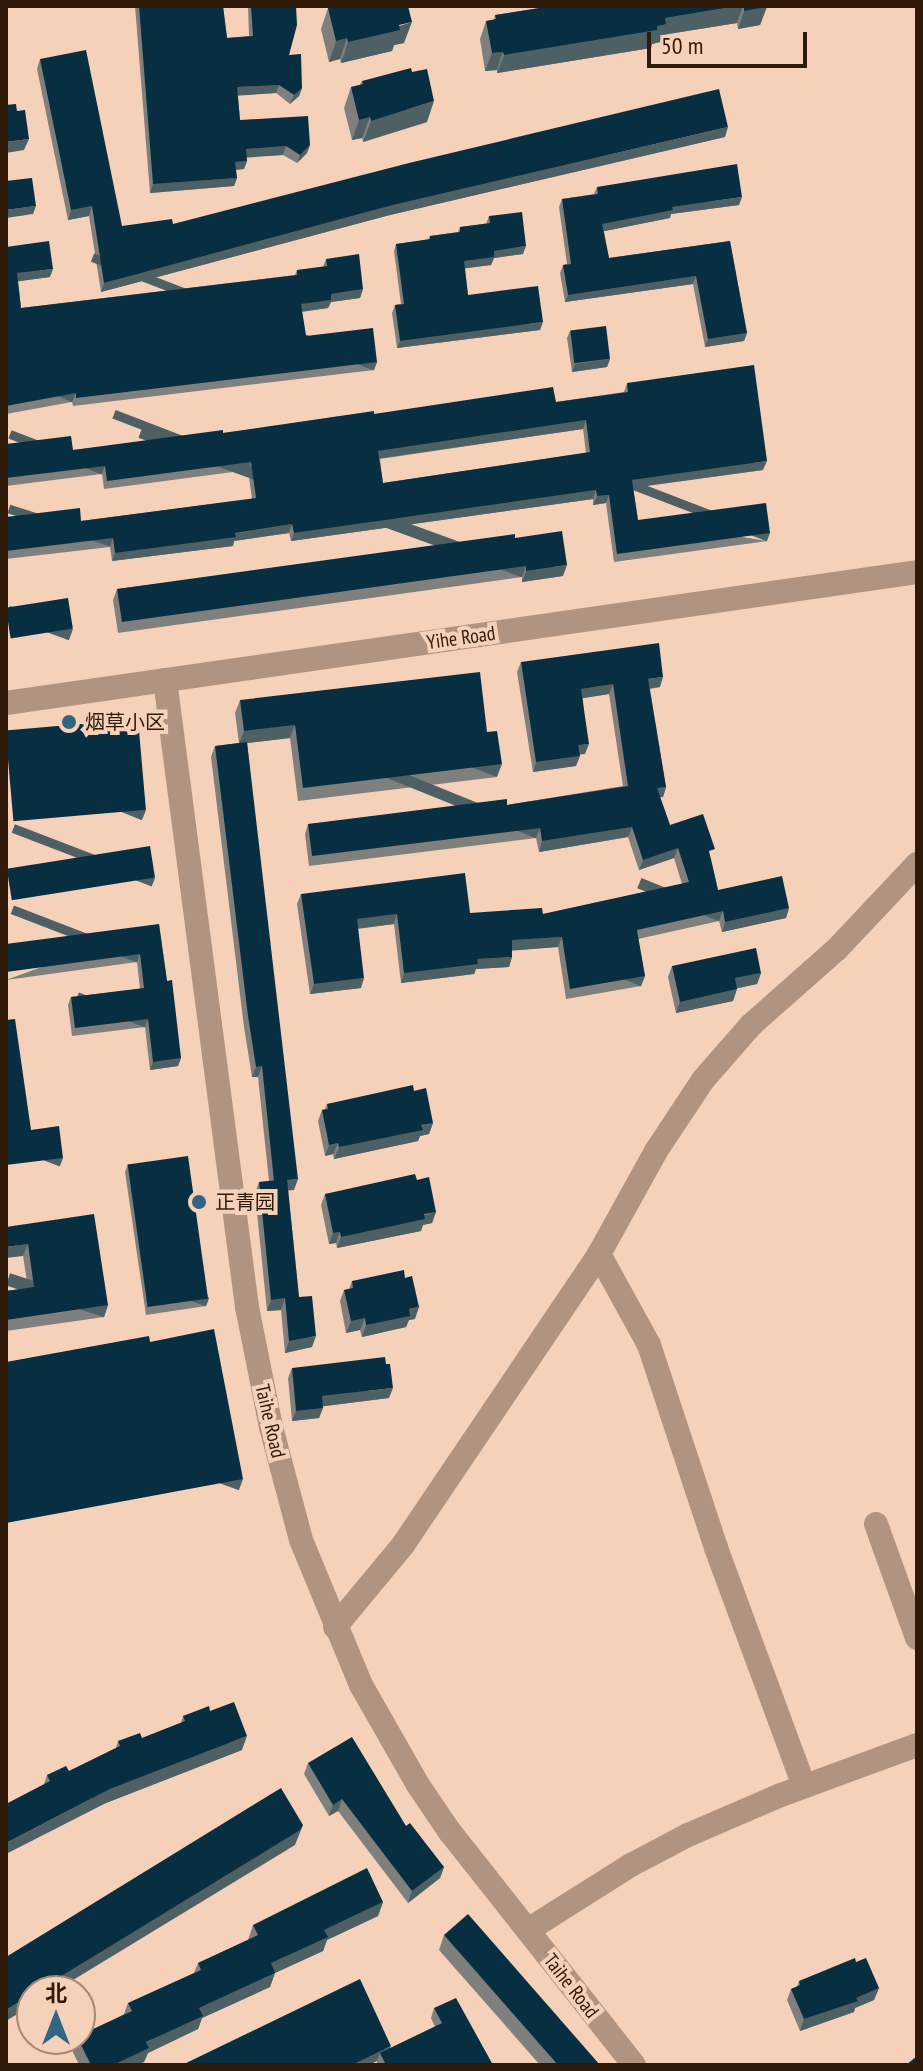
<!DOCTYPE html>
<html>
<head>
<meta charset="utf-8">
<style>
  body { margin:0 }
  #map { position:relative; width:923px; height:2071px; overflow:hidden; background:#f6d1b9; font-family:"PT Sans Narrow","Noto Sans SC",sans-serif }
  div>[style] { position:absolute }
  .minor>* { height:24px; margin:-12px; padding:0 12px; transform-origin:12px; border-radius:12px; background:#b19381 }
  .wall>* { inset:0; background:#7f807d }
  .shaded-wall>* { inset:0; background:#4f6065; transform-origin:0 0 }
  .building>* { inset:0; background:#082f41; transform-origin:0 0 }
  .dots>* { width:22px; height:22px; translate:-50% -50%; box-sizing:border-box; border:4px solid #f6d1b9; border-radius:50% }
  span { translate:-50% -50%; white-space:nowrap; text-align:center; line-height:1.15; -webkit-text-stroke:8px #f6d1b9; paint-order:stroke }
  .street-label { font-size:20px; color:#2f1909 }
  .poi-label { font-size:20px; color:#2f1909 }
  .left { translate:0 -50%; text-align:left }
  .frame { position:absolute; inset:0; border:8px solid #2f1909; pointer-events:none }
  .north { position:absolute; left:16px; top:1975px; width:80px; height:80px; box-sizing:border-box; background:#f6d1b9; border:2px solid #a68773; border-radius:50%; rotate:0deg; font-size:22px; font-weight:700; line-height:32px; text-align:center; color:#2f1909 }
  .north::after { content:''; display:block; margin:auto; width:28px; height:36px; background:#316682; clip-path:polygon(50% 0,100% 100%,50% 72%,0 100%) }
  .scale { position:absolute; left:647px; top:32px; width:160px; height:36px; box-sizing:border-box; border:4px solid #2f1909; border-top:0; padding-left:10px; font-size:24px; line-height:28px; white-space:nowrap; color:#2f1909; -webkit-text-stroke:6px #f6d1b9; paint-order:stroke }
</style>
</head>
<body>
<div id="map">
  <div class="minor">
    <div style="left:165px;top:680px;width:632px;rotate:82.55deg"></div>
    <div style="left:247px;top:1307px;width:122px;rotate:78.7deg"></div>
    <div style="left:271px;top:1427px;width:117px;rotate:75.1deg"></div>
    <div style="left:301px;top:1540px;width:157px;rotate:67.5deg"></div>
    <div style="left:361px;top:1685px;width:115px;rotate:60.3deg"></div>
    <div style="left:418px;top:1785px;width:57px;rotate:55.8deg"></div>
    <div style="left:450px;top:1832px;width:297px;rotate:51.7deg"></div>
    <div style="left:6px;top:703px;width:920px;rotate:-8.18deg"></div>
    <div style="left:599px;top:1254px;width:104px;rotate:61.2deg"></div>
    <div style="left:649px;top:1345px;width:214px;rotate:71.7deg"></div>
    <div style="left:716px;top:1548px;width:254px;rotate:69.7deg"></div>
    <div style="left:876px;top:1524px;width:121px;rotate:70.2deg"></div>
    <div style="left:335px;top:1627px;width:107px;rotate:-50.3deg"></div>
    <div style="left:403px;top:1545px;width:351px;rotate:-56deg"></div>
    <div style="left:599px;top:1254px;width:118px;rotate:-61deg"></div>
    <div style="left:656px;top:1151px;width:85px;rotate:-56.5deg"></div>
    <div style="left:703px;top:1080px;width:73px;rotate:-48.9deg"></div>
    <div style="left:751px;top:1025px;width:115px;rotate:-41.5deg"></div>
    <div style="left:837px;top:949px;width:117px;rotate:-46.7deg"></div>
    <div style="left:528px;top:1930px;width:122px;rotate:-32.3deg"></div>
    <div style="left:631px;top:1865px;width:64px;rotate:-27.8deg"></div>
    <div style="left:688px;top:1835px;width:101px;rotate:-23.3deg"></div>
    <div style="left:781px;top:1795px;width:145px;rotate:-20.2deg"></div>
  </div>
  <div class="wall">
    <div style="clip-path:polygon(135px 6px,223px 6px,227px 38px,249px 36px,248px 6px,296px 6px,289px 55px,302px 88px,299px 96px,290px 104px,276px 93px,238px 95px,240px 120px,310px 145px,307px 153px,297px 163px,283px 155px,247px 157px,247px 161px,244px 169px,236px 170px,237px 178px,234px 186px,150px 193px)"></div>
    <div style="clip-path:polygon(552px 6px,767px 6px,760px 25px,738px 29px,737px 23px,662px 35px,660px 42px,652px 44px,651px 48px,497px 73px,497px 70px,485px 71px,480px 39px,486px 21px,494px 20px,495px 15px)"></div>
    <div style="clip-path:polygon(328px 8px,404px 43px,394px 45px,392px 51px,341px 63px,340px 59px,329px 62px,321px 29px)"></div>
    <div style="clip-path:polygon(40px 59px,122px 226px,173px 224px,725px 137px,390px 215px,101px 292px,89px 216px,68px 220px,37px 69px)"></div>
    <div style="clip-path:polygon(362px 81px,427px 122px,363px 142px,362px 138px,352px 140px,344px 108px,351px 87px,360px 85px)"></div>
    <div style="clip-path:polygon(597px 187px,739px 205px,671px 214px,670px 218px,604px 231px,609px 258px,730px 241px,747px 333px,744px 341px,705px 347px,693px 284px,565px 302px,560px 273px,563px 265px,567px 264px,559px 207px,562px 199px,594px 194px)"></div>
    <div style="clip-path:polygon(489px 216px,523px 254px,494px 258px,491px 265px,465px 268px,468px 295px,540px 330px,397px 348px,392px 313px,395px 305px,401px 304px,394px 251px,396px 244px,428px 240px,430px 236px,458px 232px,460px 227px,486px 224px)"></div>
    <div style="clip-path:polygon(6px 247px,50px 277px,18px 281px,21px 308px,295px 275px,297px 270px,323px 267px,326px 259px,363px 289px,360px 298px,331px 302px,328px 308px,302px 312px,306px 336px,377px 362px,374px 370px,73px 406px,72px 402px,6px 414px)"></div>
    <div style="clip-path:polygon(570px 331px,610px 359px,607px 367px,572px 372px,567px 338px)"></div>
    <div style="clip-path:polygon(evenodd,627px 383px,763px 470px,633px 488px,638px 520px,767px 541px,614px 562px,606px 503px,593px 505px,593px 499px,291px 541px,289px 533px,234px 541px,233px 546px,112px 561px,110px 547px,6px 559px,6px 517px,81px 521px,252px 499px,248px 470px,104px 489px,102px 474px,6px 486px,6px 444px,73px 450px,223px 433px,374px 414px,556px 402px,624px 392px,627px 383px,583px 429px,586px 453px,383px 483px,380px 459px,583px 429px)"></div>
    <div style="clip-path:polygon(515px 538px,563px 576px,522px 582px,522px 577px,118px 633px,113px 600px,117px 589px)"></div>
    <div style="clip-path:polygon(521px 662px,660px 687px,650px 689px,666px 787px,663px 797px,660px 797px,670px 825px,711px 859px,718px 890px,789px 908px,786px 918px,722px 932px,719px 921px,638px 939px,645px 976px,641px 986px,566px 999px,558px 947px,512px 950px,512px 957px,509px 967px,476px 969px,474px 974px,401px 983px,394px 924px,358px 929px,361px 988px,310px 994px,297px 904px,301px 894px,470px 913px,543px 914px,682px 884px,674px 858px,639px 870px,628px 837px,539px 852px,536px 838px,309px 866px,305px 834px,308px 824px,507px 805px,623px 786px,609px 694px,583px 698px,585px 754px,580px 754px,576px 766px,533px 772px,517px 672px)"></div>
    <div style="clip-path:polygon(240px 700px,487px 732px,497px 777px,298px 801px,290px 738px,247px 743px,294px 1190px,288px 1190px,299px 1297px,312px 1347px,285px 1353px,281px 1310px,267px 1311px,255px 1193px,259px 1182px,269px 1181px,258px 1077px,252px 1077px,244px 1027px,211px 757px,215px 746px,239px 743px,235px 713px)"></div>
    <div style="clip-path:polygon(159px 924px,167px 981px,181px 1058px,178px 1066px,150px 1070px,145px 1027px,72px 1036px,68px 1005px,71px 997px,140px 989px,137px 962px,6px 980px)"></div>
    <div style="clip-path:polygon(672px 966px,761px 973px,757px 984px,737px 988px,733px 1001px,676px 1013px,668px 977px)"></div>
    <div style="clip-path:polygon(414px 1091px,433px 1123px,429px 1134px,420px 1136px,418px 1141px,334px 1159px,333px 1154px,325px 1156px,318px 1121px,322px 1110px,325px 1109px,327px 1104px)"></div>
    <div style="clip-path:polygon(128px 1164px,209px 1298px,206px 1306px,146px 1315px,125px 1172px)"></div>
    <div style="clip-path:polygon(417px 1180px,436px 1212px,432px 1223px,423px 1225px,421px 1231px,337px 1248px,336px 1243px,329px 1244px,321px 1205px,325px 1194px)"></div>
    <div style="clip-path:polygon(6px 1227px,108px 1305px,104px 1317px,6px 1331px,6px 1291px,28px 1288px,23px 1256px)"></div>
    <div style="clip-path:polygon(352px 1281px,415px 1319px,409px 1320px,406px 1327px,362px 1337px,360px 1330px,346px 1333px,340px 1301px,344px 1290px,349px 1289px)"></div>
    <div style="clip-path:polygon(292px 1368px,389px 1398px,323px 1406px,319px 1418px,292px 1421px,288px 1378px)"></div>
    <div style="clip-path:polygon(210px 1711px,242px 1750px,106px 1803px,44px 1784px,47px 1775px,69px 1771px,116px 1748px,118px 1741px,142px 1738px,181px 1723px,183px 1716px)"></div>
    <div style="clip-path:polygon(308px 1763px,406px 1826px,444px 1867px,440px 1878px,408px 1903px,338px 1811px,329px 1816px,304px 1774px)"></div>
    <div style="clip-path:polygon(383px 1902px,378px 1916px,327px 1940px,323px 1951px,275px 1973px,270px 1987px,202px 2018px,198px 2029px,148px 2053px,144px 2062px,137px 2065px,79px 2065px,72px 2050px,76px 2039px,80px 2039px,124px 2014px,128px 2003px,194px 1973px,198px 1963px,248px 1940px,253px 1925px)"></div>
    <div style="clip-path:polygon(444px 1935px,600px 2065px,540px 2065px,439px 1950px)"></div>
    <div style="clip-path:polygon(856px 1962px,879px 1988px,874px 2000px,855px 2008px,854px 2012px,800px 2031px,787px 2000px,791px 1989px,797px 1987px,799px 1981px)"></div>
    <div style="clip-path:polygon(434px 2008px,493px 2065px,377px 2065px,377px 2061px,182px 2065px,390px 2048px,435px 2027px,431px 2018px)"></div>
  </div>
  <div class="shaded-wall">
    <div style="clip-path:polygon(737px 6px,743px 6px,737px 23px,662px 35px,660px 42px,652px 44px,651px 48px,497px 73px,504px 55px,657px 26px,665px 18px)"></div>
    <div style="clip-path:polygon(767px 7px,760px 25px,738px 29px,744px 11px)"></div>
    <div style="clip-path:polygon(412px 22px,404px 43px,394px 45px,392px 51px,341px 63px,348px 42px)"></div>
    <div style="clip-path:polygon(347px 38px,340px 59px,329px 62px,336px 41px)"></div>
    <div style="clip-path:polygon(503px 52px,497px 70px,485px 71px,492px 53px)"></div>
    <div style="clip-path:polygon(279px 85px,276px 93px,233px 96px,237px 87px)"></div>
    <div style="clip-path:polygon(302px 88px,299px 96px,290px 104px,294px 95px)"></div>
    <div style="clip-path:polygon(434px 101px,427px 122px,363px 142px,371px 121px)"></div>
    <div style="clip-path:polygon(370px 117px,362px 138px,352px 140px,359px 120px)"></div>
    <div style="clip-path:polygon(728px 127px,725px 137px,390px 215px,101px 292px,104px 283px,393px 205px)"></div>
    <div style="clip-path:polygon(29px 139px,24px 150px,6px 153px,6px 142px)"></div>
    <div style="clip-path:polygon(310px 145px,307px 153px,297px 163px,300px 155px)"></div>
    <div style="clip-path:polygon(286px 146px,283px 155px,242px 158px,246px 149px)"></div>
    <div style="clip-path:polygon(247px 161px,244px 169px,232px 170px,235px 162px)"></div>
    <div style="clip-path:polygon(237px 178px,234px 186px,150px 193px,153px 184px)"></div>
    <div style="clip-path:polygon(742px 197px,739px 205px,671px 214px,670px 218px,600px 232px,602px 224px,672px 207px)"></div>
    <div style="clip-path:polygon(36px 206px,33px 214px,6px 218px,6px 210px)"></div>
    <div style="clip-path:polygon(92px 206px,89px 216px,68px 220px,71px 210px)"></div>
    <div style="clip-path:polygon(526px 246px,523px 254px,494px 258px,491px 265px,461px 269px,464px 261px,494px 251px)"></div>
    <div style="clip-path:polygon(53px 269px,50px 277px,14px 282px,17px 273px)"></div>
    <div style="clip-path:polygon(696px 276px,693px 284px,565px 302px,568px 295px)"></div>
    <div style="clip-path:polygon(363px 289px,360px 298px,331px 302px,328px 308px,298px 312px,301px 304px,331px 294px)"></div>
    <div style="clip-path:polygon(543px 322px,540px 330px,397px 348px,400px 341px)"></div>
    <div style="clip-path:polygon(747px 333px,744px 341px,705px 347px,708px 339px)"></div>
    <div style="clip-path:polygon(610px 359px,607px 367px,572px 372px,575px 364px)"></div>
    <div style="left:377px;top:362px;width:9px;height:303px;rotate:111deg"></div>
    <div style="left:76px;top:393px;width:10px;height:71px;rotate:114deg"></div>
    <div style="clip-path:polygon(586px 420px,583px 429px,375px 459px,378px 451px)"></div>
    <div style="clip-path:polygon(767px 461px,763px 470px,629px 488px,632px 480px)"></div>
    <div style="left:251px;top:462px;width:9px;height:145px;rotate:111deg"></div>
    <div style="left:105px;top:466px;width:9px;height:100px;rotate:111deg"></div>
    <div style="clip-path:polygon(596px 490px,593px 499px,291px 541px,294px 533px)"></div>
    <div style="clip-path:polygon(609px 495px,606px 503px,593px 505px,597px 496px)"></div>
    <div style="clip-path:polygon(292px 524px,289px 533px,234px 541px,233px 546px,112px 561px,115px 553px)"></div>
    <div style="left:770px;top:533px;width:9px;height:154px;rotate:111deg"></div>
    <div style="left:113px;top:538px;width:9px;height:108px;rotate:108deg"></div>
    <div style="clip-path:polygon(567px 565px,563px 576px,522px 582px,526px 571px)"></div>
    <div style="left:526px;top:566px;width:12px;height:408px;rotate:110deg"></div>
    <div style="left:73px;top:629px;width:12px;height:67px;rotate:110deg"></div>
    <div style="clip-path:polygon(663px 677px,660px 687px,645px 689px,648px 679px)"></div>
    <div style="clip-path:polygon(613px 684px,609px 694px,578px 699px,581px 689px)"></div>
    <div style="clip-path:polygon(295px 725px,290px 738px,239px 744px,244px 731px)"></div>
    <div style="clip-path:polygon(589px 744px,585px 754px,575px 755px,578px 745px)"></div>
    <div style="clip-path:polygon(580px 756px,576px 766px,533px 772px,536px 762px)"></div>
    <div style="left:502px;top:764px;width:14px;height:200px;rotate:111deg"></div>
    <div style="clip-path:polygon(666px 787px,663px 797px,653px 798px,657px 788px)"></div>
    <div style="left:146px;top:810px;width:11px;height:141px;rotate:112deg"></div>
    <div style="clip-path:polygon(632px 827px,628px 837px,539px 852px,542px 841px)"></div>
    <div style="left:540px;top:828px;width:11px;height:230px;rotate:112deg"></div>
    <div style="clip-path:polygon(678px 848px,674px 858px,639px 870px,643px 860px)"></div>
    <div style="left:155px;top:878px;width:9px;height:150px;rotate:111deg"></div>
    <div style="clip-path:polygon(789px 908px,786px 918px,722px 932px,725px 922px)"></div>
    <div style="left:723px;top:911px;width:11px;height:88px;rotate:112deg"></div>
    <div style="clip-path:polygon(397px 914px,394px 924px,353px 929px,357px 919px)"></div>
    <div style="clip-path:polygon(562px 937px,558px 947px,508px 951px,512px 940px)"></div>
    <div style="left:140px;top:954px;width:9px;height:135px;rotate:111deg"></div>
    <div style="clip-path:polygon(512px 957px,509px 967px,476px 969px,474px 974px,401px 983px,404px 973px,477px 959px)"></div>
    <div style="clip-path:polygon(761px 973px,757px 984px,730px 990px,735px 978px)"></div>
    <div style="left:645px;top:976px;width:11px;height:76px;rotate:112deg"></div>
    <div style="clip-path:polygon(364px 978px,361px 988px,310px 994px,314px 984px)"></div>
    <div style="clip-path:polygon(737px 989px,733px 1001px,676px 1013px,680px 1002px)"></div>
    <div style="left:148px;top:1019px;width:9px;height:74px;rotate:111deg"></div>
    <div style="clip-path:polygon(181px 1058px,178px 1066px,150px 1070px,153px 1062px)"></div>
    <div style="clip-path:polygon(262px 1066px,258px 1077px,252px 1077px,256px 1067px)"></div>
    <div style="clip-path:polygon(433px 1123px,429px 1134px,420px 1136px,418px 1141px,334px 1159px,339px 1147px)"></div>
    <div style="clip-path:polygon(338px 1143px,333px 1154px,325px 1156px,329px 1145px)"></div>
    <div style="left:63px;top:1158px;width:9px;height:57px;rotate:111deg"></div>
    <div style="clip-path:polygon(298px 1179px,294px 1190px,270px 1192px,274px 1181px)"></div>
    <div style="clip-path:polygon(436px 1212px,432px 1223px,423px 1225px,421px 1231px,337px 1248px,341px 1237px)"></div>
    <div style="clip-path:polygon(340px 1232px,336px 1243px,329px 1244px,333px 1233px)"></div>
    <div style="clip-path:polygon(28px 1244px,23px 1256px,6px 1258px,6px 1247px)"></div>
    <div style="left:209px;top:1298px;width:9px;height:62px;rotate:111deg"></div>
    <div style="clip-path:polygon(285px 1298px,281px 1310px,267px 1311px,271px 1300px)"></div>
    <div style="left:108px;top:1305px;width:13px;height:103px;rotate:108deg"></div>
    <div style="clip-path:polygon(419px 1307px,415px 1319px,409px 1320px,406px 1327px,362px 1337px,366px 1325px,409px 1309px)"></div>
    <div style="clip-path:polygon(365px 1318px,360px 1330px,346px 1333px,351px 1321px)"></div>
    <div style="clip-path:polygon(316px 1336px,312px 1347px,285px 1353px,289px 1341px)"></div>
    <div style="clip-path:polygon(393px 1388px,389px 1398px,318px 1407px,322px 1396px)"></div>
    <div style="clip-path:polygon(323px 1408px,319px 1418px,292px 1421px,296px 1411px)"></div>
    <div style="left:243px;top:1479px;width:12px;height:241px;rotate:110deg"></div>
    <div style="clip-path:polygon(247px 1736px,242px 1750px,106px 1803px,6px 1854px,6px 1843px,110px 1789px)"></div>
    <div style="clip-path:polygon(342px 1799px,338px 1811px,329px 1816px,333px 1805px)"></div>
    <div style="clip-path:polygon(303px 1825px,295px 1845px,55px 1991px,37px 1991px)"></div>
    <div style="clip-path:polygon(444px 1867px,440px 1878px,408px 1903px,412px 1891px)"></div>
    <div style="clip-path:polygon(383px 1902px,378px 1916px,327px 1940px,323px 1951px,266px 1977px,271px 1963px,324px 1930px)"></div>
    <div style="clip-path:polygon(275px 1973px,270px 1987px,202px 2018px,198px 2029px,148px 2053px,144px 2062px,137px 2065px,113px 2065px,199px 2008px)"></div>
    <div style="clip-path:polygon(879px 1988px,874px 2000px,855px 2008px,854px 2012px,800px 2031px,804px 2019px)"></div>
    <div style="clip-path:polygon(32px 1994px,32px 2005px,6px 2021px,6px 2010px)"></div>
    <div style="clip-path:polygon(391px 2046px,387px 2056px,380px 2053px,377px 2061px,369px 2065px,352px 2065px)"></div>
  </div>
  <div class="building">
    <div style="clip-path:polygon(139px 6px,223px 6px,227px 38px,253px 36px,251px 6px,296px 6px,297px 25px,289px 55px,301px 54px,302px 88px,294px 95px,279px 85px,237px 87px,240px 120px,308px 116px,310px 145px,300px 155px,286px 146px,246px 149px,247px 161px,235px 162px,237px 178px,153px 184px)"></div>
    <div style="clip-path:polygon(338px 6px,408px 6px,412px 22px,399px 25px,400px 30px,348px 42px,347px 38px,336px 41px,328px 8px)"></div>
    <div style="clip-path:polygon(552px 6px,737px 6px,665px 18px,666px 24px,657px 26px,657px 30px,504px 55px,503px 52px,492px 53px,486px 21px,496px 19px,495px 15px)"></div>
    <div style="clip-path:polygon(744px 6px,767px 6px,767px 7px,744px 11px)"></div>
    <div style="clip-path:polygon(86px 50px,122px 226px,172px 219px,173px 224px,409px 163px,719px 89px,728px 127px,393px 205px,104px 283px,92px 206px,71px 210px,40px 59px)"></div>
    <div style="clip-path:polygon(411px 68px,412px 72px,427px 69px,434px 101px,371px 121px,370px 117px,359px 120px,351px 87px,363px 84px,362px 81px)"></div>
    <div style="clip-path:polygon(16px 104px,17px 111px,25px 110px,29px 139px,6px 142px,6px 105px)"></div>
    <div style="clip-path:polygon(737px 164px,742px 197px,672px 207px,673px 210px,602px 224px,609px 258px,730px 241px,747px 333px,708px 339px,696px 276px,568px 295px,563px 265px,571px 264px,562px 199px,598px 194px,597px 187px)"></div>
    <div style="clip-path:polygon(32px 178px,36px 206px,6px 210px,6px 181px)"></div>
    <div style="clip-path:polygon(522px 212px,526px 246px,494px 251px,494px 257px,464px 261px,468px 295px,538px 286px,543px 322px,400px 341px,395px 305px,404px 304px,396px 244px,430px 239px,430px 236px,460px 232px,460px 227px,490px 223px,489px 216px)"></div>
    <div style="clip-path:polygon(49px 241px,53px 269px,17px 273px,21px 308px,297px 275px,297px 270px,327px 266px,326px 259px,359px 254px,363px 289px,331px 294px,331px 300px,301px 304px,306px 336px,373px 328px,377px 362px,76px 398px,76px 393px,6px 406px,7px 411px,6px 411px,6px 247px)"></div>
    <div style="left:606px;top:326px;width:33px;height:36px;rotate:83deg"></div>
    <div style="clip-path:polygon(evenodd,754px 365px,767px 461px,632px 480px,638px 520px,766px 503px,770px 533px,617px 554px,609px 495px,597px 496px,596px 490px,294px 533px,292px 524px,235px 533px,236px 537px,115px 553px,113px 538px,6px 551px,6px 517px,80px 508px,81px 521px,256px 498px,251px 462px,107px 481px,105px 466px,6px 478px,6px 444px,71px 436px,73px 450px,223px 430px,223px 433px,374px 411px,374px 414px,553px 387px,556px 402px,628px 392px,627px 383px,754px 365px,586px 420px,590px 452px,383px 483px,378px 451px,586px 420px)"></div>
    <div style="clip-path:polygon(562px 531px,567px 565px,526px 571px,526px 566px,122px 622px,117px 589px,515px 534px,515px 538px)"></div>
    <div style="left:68px;top:598px;width:31px;height:63px;rotate:81deg"></div>
    <div style="clip-path:polygon(659px 643px,663px 677px,648px 679px,666px 787px,657px 788px,670px 825px,703px 814px,715px 849px,709px 851px,718px 890px,782px 876px,789px 908px,725px 922px,723px 911px,637px 930px,645px 976px,570px 989px,562px 937px,512px 940px,512px 957px,477px 959px,478px 964px,404px 973px,397px 914px,357px 919px,364px 978px,314px 984px,301px 894px,465px 873px,470px 913px,542px 908px,543px 914px,689px 882px,678px 848px,643px 860px,632px 827px,542px 841px,540px 828px,312px 856px,308px 824px,507px 799px,507px 805px,628px 786px,613px 684px,581px 689px,589px 744px,578px 745px,580px 756px,536px 762px,521px 662px)"></div>
    <div style="clip-path:polygon(480px 672px,487px 732px,497px 731px,502px 764px,303px 788px,295px 725px,244px 731px,240px 700px)"></div>
    <div style="left:138px;top:719px;width:91px;height:133px;rotate:85deg"></div>
    <div style="clip-path:polygon(247px 742px,298px 1179px,274px 1181px,262px 1066px,256px 1067px,248px 1016px,215px 746px)"></div>
    <div style="left:150px;top:846px;width:32px;height:145px;rotate:81deg"></div>
    <div style="clip-path:polygon(159px 924px,167px 981px,172px 980px,181px 1058px,153px 1062px,148px 1019px,75px 1028px,71px 997px,144px 988px,140px 954px,6px 972px,6px 944px)"></div>
    <div style="clip-path:polygon(756px 948px,761px 973px,735px 978px,737px 989px,680px 1002px,672px 966px)"></div>
    <div style="clip-path:polygon(15px 1019px,31px 1130px,59px 1126px,63px 1158px,6px 1165px,6px 1020px)"></div>
    <div style="clip-path:polygon(413px 1085px,414px 1091px,426px 1088px,433px 1123px,421px 1125px,423px 1130px,339px 1147px,338px 1143px,329px 1145px,322px 1110px,328px 1109px,327px 1104px)"></div>
    <div style="left:188px;top:1156px;width:144px;height:61px;rotate:82deg"></div>
    <div style="clip-path:polygon(415px 1174px,417px 1180px,429px 1177px,436px 1212px,424px 1214px,425px 1219px,341px 1237px,340px 1232px,333px 1233px,325px 1194px)"></div>
    <div style="clip-path:polygon(287px 1179px,299px 1297px,312px 1296px,316px 1336px,289px 1341px,285px 1298px,271px 1300px,259px 1182px)"></div>
    <div style="clip-path:polygon(94px 1214px,108px 1305px,6px 1320px,6px 1291px,34px 1287px,28px 1244px,6px 1247px,6px 1227px)"></div>
    <div style="clip-path:polygon(404px 1270px,405px 1278px,412px 1276px,419px 1307px,409px 1309px,410px 1316px,366px 1325px,365px 1318px,351px 1321px,344px 1290px,353px 1288px,352px 1281px)"></div>
    <div style="clip-path:polygon(214px 1329px,243px 1479px,6px 1523px,6px 1362px,149px 1336px,150px 1342px)"></div>
    <div style="clip-path:polygon(385px 1357px,386px 1364px,390px 1364px,393px 1388px,322px 1396px,323px 1408px,296px 1411px,292px 1368px)"></div>
    <div style="clip-path:polygon(234px 1702px,247px 1736px,110px 1789px,6px 1843px,6px 1804px,50px 1781px,47px 1775px,66px 1766px,69px 1771px,120px 1746px,118px 1741px,140px 1733px,142px 1738px,185px 1721px,183px 1716px,209px 1706px,210px 1711px)"></div>
    <div style="clip-path:polygon(352px 1737px,406px 1826px,410px 1823px,444px 1867px,412px 1891px,342px 1799px,333px 1805px,308px 1763px)"></div>
    <div style="clip-path:polygon(281px 1788px,303px 1825px,300px 1830px,37px 1991px,32px 1991px,32px 1994px,6px 2010px,6px 1957px)"></div>
    <div style="clip-path:polygon(367px 1868px,383px 1902px,324px 1930px,328px 1937px,271px 1963px,275px 1973px,199px 2008px,203px 2016px,146px 2042px,149px 2048px,113px 2065px,91px 2065px,78px 2039px,80px 2039px,80px 2035px,132px 2011px,128px 2003px,201px 1970px,198px 1963px,258px 1935px,253px 1925px)"></div>
    <div style="clip-path:polygon(468px 1914px,600px 2065px,558px 2065px,444px 1935px)"></div>
    <div style="clip-path:polygon(855px 1958px,856px 1962px,866px 1958px,879px 1988px,856px 1998px,858px 2001px,804px 2019px,791px 1989px,800px 1985px,799px 1981px)"></div>
    <div style="clip-path:polygon(360px 1979px,391px 2046px,352px 2065px,182px 2065px)"></div>
    <div style="clip-path:polygon(456px 1998px,493px 2065px,386px 2065px,380px 2053px,442px 2023px,434px 2008px)"></div>
    <div style="clip-path:polygon(917px 2056px,917px 2065px,906px 2065px)"></div>
  </div>
  <div class="dots">
    <div style="left:69px;top:722px;background:#316682"></div>
    <div style="left:199px;top:1202px;background:#316682"></div>
  </div>
  <div class="street-label">
    <span style="left:461px;top:638px;rotate:-8deg">Yihe Road</span>
    <span style="left:270px;top:1421px;rotate:77deg">Taihe Road</span>
    <span style="left:571px;top:1986px;rotate:52deg">Taihe Road</span>
  </div>
  <div class="poi-label">
    <span class="left" style="left:85px;top:722px">烟草小区</span>
    <span class="left" style="left:215px;top:1202px">正青园</span>
  </div>
  <div class="frame"></div>
  <div class="north">北</div>
  <div class="scale">50 m</div>
</div>
</body>
</html>
